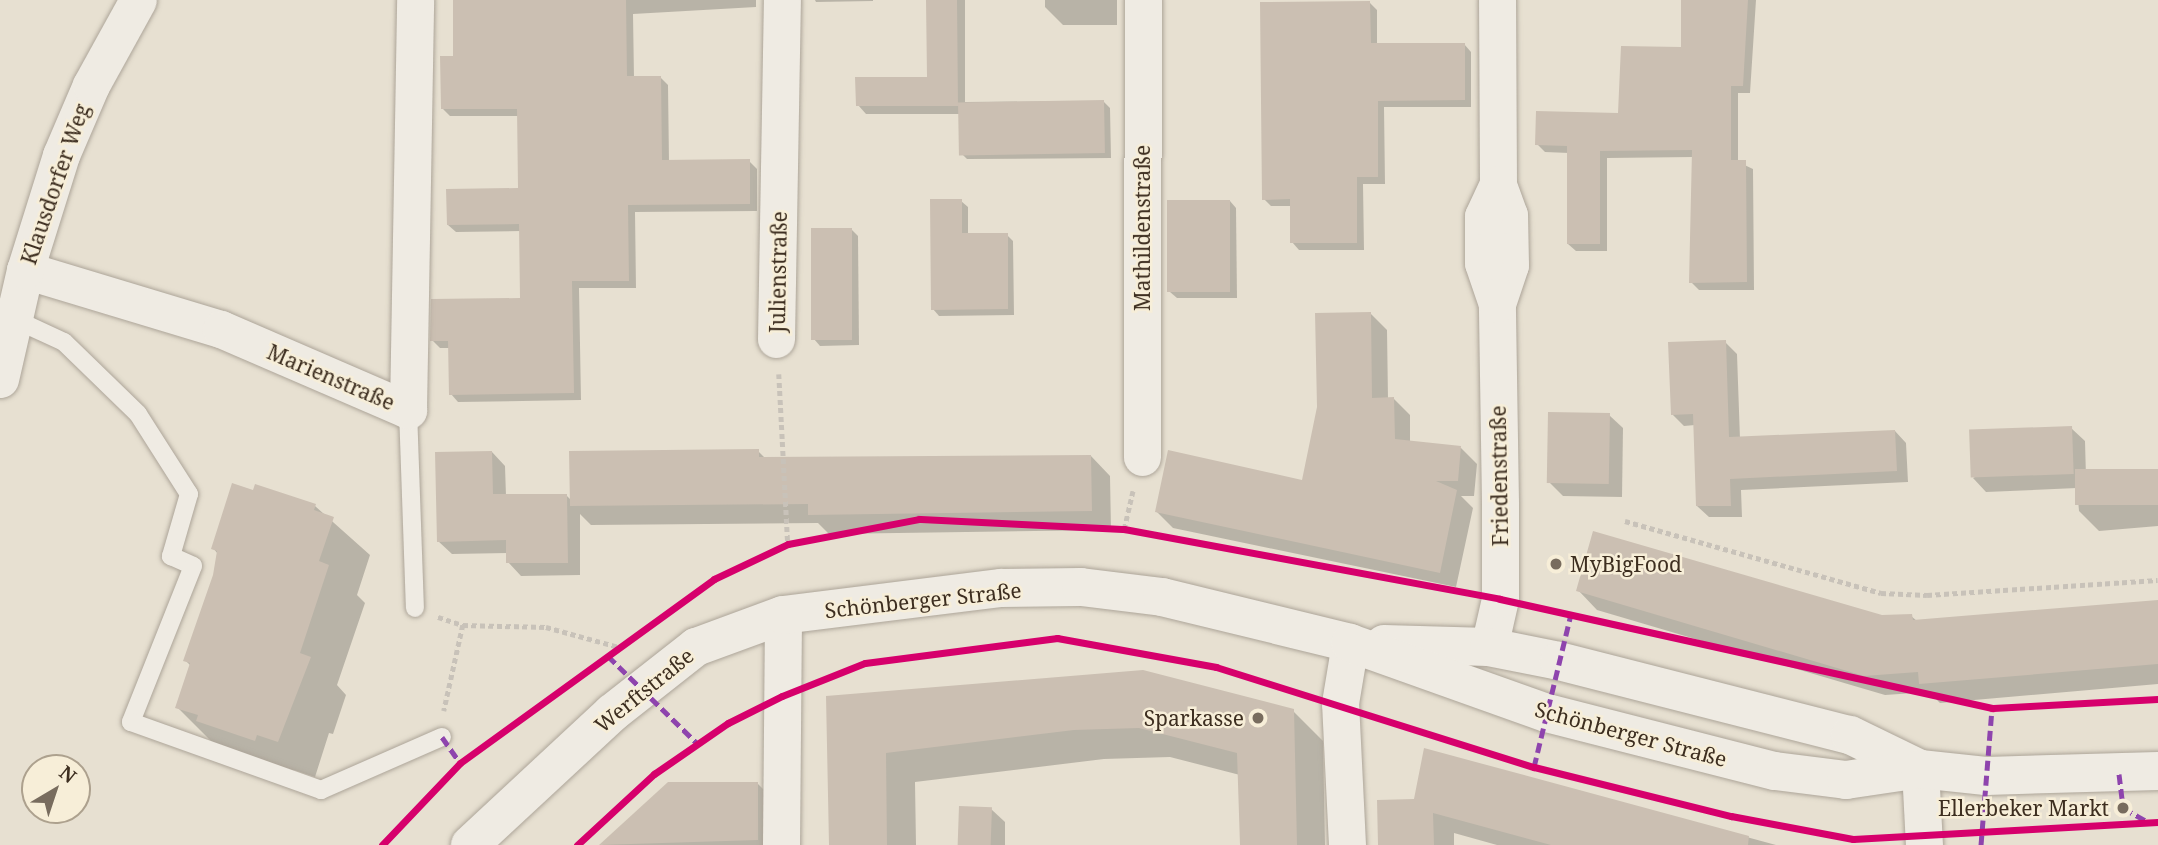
<!DOCTYPE html>
<html>
<head>
<meta charset="utf-8">
<style>
  body { margin:0 }
  #map { position:relative; width:2158px; height:845px; overflow:hidden; background:#e7e0d1; font-family:"Noto Serif",serif }
  div>[style] { position:absolute }
  .shadow>* { inset:0; background:#0003 }
  .building>* { inset:0; background:#cbbfb2; transform-origin:0 0 }
  .path>* { height:4.5px; margin-top:-2.25px; transform-origin:0; background:repeating-linear-gradient(90deg,#c8c2b9 0 5px,transparent 0 8.5px) }
  .roads { filter:drop-shadow(0 0 2px #ada599) drop-shadow(0 0 2px #ada599) }
  .lane>* { height:18px; margin:-9px; padding:0 9px; transform-origin:9px; border-radius:9px; background:#efebe3 }
  .street>* { height:37px; margin:-18.5px; padding:0 18.5px; transform-origin:18.5px; border-radius:18.5px; background:#efebe3 }
  .secondary>* { height:38px; margin:-19px; padding:0 19px; transform-origin:19px; border-radius:19px; background:#efebe3 }
  .quiet>* { height:5px; margin-top:-2.5px; transform-origin:0; background:repeating-linear-gradient(90deg,#8e44ad 0 10px,transparent 0 15px) }
  .cycleway>* { height:7px; margin:-3.5px; padding:0 3.5px; transform-origin:3.5px; border-radius:3.5px; background:#d6006c }
  .dots>* { width:19px; height:19px; translate:-50% -50%; box-sizing:border-box; border:4px solid #f7eed8; border-radius:50% }
  span { translate:-50% -50%; white-space:nowrap; text-align:center; line-height:1.15; -webkit-text-stroke:5px #f7eed8; paint-order:stroke }
  .street-label { font-size:21px; color:#3d2e20 }
  .poi-label { font-size:21px; color:#3d2e20 }
  .left { translate:0 -50%; text-align:left }
  .right { translate:-100% -50%; text-align:right }
  .north { position:absolute; left:21px; top:754px; width:70px; height:70px; box-sizing:border-box; background:#f7eed8; border:2px solid #ada18e; border-radius:50%; rotate:39deg; font-size:19px; font-weight:700; line-height:28px; text-align:center; color:#3d2e20 }
  .north::after { content:''; display:block; margin:auto; width:24px; height:32px; background:#786c5e; clip-path:polygon(50% 0,100% 100%,50% 72%,0 100%) }
</style>
</head>
<body>
<div id="map">
  <div class="shadow">
    <div style="clip-path:polygon(455px 0,756px 0,756px 7px,633px 14px,634px 78px,660px 77px,668px 85px,669px 162px,749px 161px,757px 169px,757px 211px,635px 212px,636px 288px,579px 288px,581px 400px,458px 402px,451px 394px,450px 348px,440px 348px,432px 340px,522px 299px,521px 231px,456px 232px,448px 225px,520px 190px,519px 116px,450px 116px,443px 109px,455px 58px)"></div>
    <div style="clip-path:polygon(815px 0,873px 0,873px 1px,816px 2px)"></div>
    <div style="clip-path:polygon(928px 0,965px 0,965px 102px,1103px 101px,1110px 108px,1111px 158px,967px 159px,961px 153px,960px 114px,866px 114px,858px 105px,929px 78px)"></div>
    <div style="clip-path:polygon(1045px 0,1117px 0,1117px 25px,1063px 25px,1045px 7px)"></div>
    <div style="clip-path:polygon(1682px 0,1756px 0,1750px 93px,1738px 93px,1738px 162px,1753px 169px,1754px 290px,1699px 290px,1691px 282px,1694px 157px,1607px 158px,1607px 251px,1576px 251px,1568px 244px,1569px 153px,1545px 152px,1537px 144px,1620px 115px,1682px 49px)"></div>
    <div style="clip-path:polygon(1370px 3px,1377px 10px,1377px 44px,1464px 44px,1471px 52px,1471px 107px,1384px 107px,1385px 184px,1363px 184px,1364px 250px,1299px 250px,1292px 242px,1292px 206px,1271px 206px,1264px 199px)"></div>
    <div style="clip-path:polygon(961px 201px,968px 207px,968px 235px,1007px 235px,1013px 241px,1014px 315px,939px 316px,933px 309px)"></div>
    <div style="clip-path:polygon(1230px 201px,1236px 208px,1237px 298px,1177px 298px,1170px 292px)"></div>
    <div style="clip-path:polygon(852px 230px,858px 236px,859px 345px,820px 346px,814px 339px)"></div>
    <div style="clip-path:polygon(1371px 314px,1387px 330px,1388px 399px,1394px 399px,1410px 415px,1410px 443px,1461px 448px,1477px 464px,1474px 496px,1461px 496px,1473px 508px,1456px 587px,1173px 528px,1157px 512px,1303px 482px)"></div>
    <div style="clip-path:polygon(1725px 342px,1737px 354px,1740px 439px,1895px 431px,1906px 443px,1908px 482px,1741px 490px,1742px 517px,1709px 517px,1697px 506px,1695px 425px,1684px 426px,1672px 414px)"></div>
    <div style="clip-path:polygon(1609px 415px,1623px 428px,1622px 497px,1563px 496px,1549px 482px)"></div>
    <div style="clip-path:polygon(2071px 428px,2085px 441px,2086px 477px,2158px 471px,2158px 526px,2099px 531px,2079px 511px,2077px 488px,1986px 492px,1973px 478px)"></div>
    <div style="clip-path:polygon(758px 451px,766px 459px,1091px 456px,1110px 476px,1111px 530px,829px 534px,818px 523px,591px 525px,580px 514px,580px 575px,521px 576px,508px 562px,508px 553px,452px 554px,438px 541px,492px 452px,505px 466px,506px 496px,566px 495px,571px 500px)"></div>
    <div style="clip-path:polygon(315px 506px,370px 555px,357px 595px,365px 603px,337px 685px,346px 695px,333px 734px,329px 733px,315px 777px,294px 770px,292px 777px,214px 744px,177px 707px,191px 666px,185px 660px,214px 575px,218px 554px,213px 548px)"></div>
    <div style="clip-path:polygon(1578px 590px,1882px 617px,1911px 616px,1917px 621px,2158px 601px,2158px 684px,1940px 703px,1929px 692px,1885px 695px,1597px 610px)"></div>
    <div style="clip-path:polygon(828px 698px,1293px 711px,1323px 741px,1325px 845px,1242px 845px,1240px 775px,1170px 757px,1104px 759px,915px 782px,916px 845px,830px 845px)"></div>
    <div style="clip-path:polygon(1426px 750px,1776px 845px,1497px 845px,1454px 833px,1454px 845px,1380px 845px,1415px 800px)"></div>
    <div style="clip-path:polygon(757px 783px,776px 802px,776px 845px,602px 845px,669px 784px)"></div>
    <div style="clip-path:polygon(991px 809px,1005px 822px,1005px 845px,961px 845px)"></div>
  </div>
  <div class="building">
    <div style="clip-path:polygon(453px 0,626px 0,627px 76px,661px 76px,662px 160px,750px 159px,750px 204px,628px 205px,629px 281px,572px 281px,574px 393px,449px 395px,448px 341px,430px 341px,431px 299px,520px 298px,519px 224px,447px 225px,446px 189px,518px 188px,517px 109px,441px 109px,440px 56px,453px 56px)"></div>
    <div style="clip-path:polygon(926px 0,957px 0,958px 106px,856px 106px,855px 77px,927px 77px)"></div>
    <div style="clip-path:polygon(1681px 0,1748px 0,1743px 86px,1731px 86px,1731px 160px,1746px 160px,1747px 282px,1689px 283px,1692px 150px,1600px 151px,1600px 244px,1567px 244px,1567px 146px,1535px 145px,1536px 111px,1618px 113px,1621px 46px,1681px 47px)"></div>
    <div style="clip-path:polygon(1370px 1px,1371px 43px,1465px 43px,1465px 100px,1378px 101px,1378px 177px,1357px 177px,1357px 243px,1290px 243px,1290px 199px,1262px 200px,1260px 2px)"></div>
    <div style="left:1104px;top:100px;width:53px;height:146px;rotate:89deg"></div>
    <div style="clip-path:polygon(930px 199px,962px 199px,962px 233px,1008px 233px,1008px 309px,931px 310px)"></div>
    <div style="left:1167px;top:200px;width:63px;height:92px"></div>
    <div style="left:811px;top:228px;width:41px;height:112px"></div>
    <div style="clip-path:polygon(1371px 312px,1372px 398px,1394px 397px,1395px 439px,1461px 446px,1458px 481px,1436px 481px,1457px 490px,1440px 573px,1155px 512px,1168px 450px,1302px 480px,1317px 407px,1315px 313px)"></div>
    <div style="clip-path:polygon(1726px 340px,1729px 437px,1895px 430px,1897px 471px,1730px 479px,1731px 506px,1696px 506px,1693px 414px,1671px 415px,1668px 342px)"></div>
    <div style="left:1548px;top:412px;width:62px;height:71px;rotate:1deg"></div>
    <div style="left:2072px;top:426px;width:48px;height:103px;rotate:88deg"></div>
    <div style="clip-path:polygon(759px 449px,759px 457px,1091px 455px,1092px 511px,808px 515px,808px 504px,570px 506px,569px 451px)"></div>
    <div style="clip-path:polygon(492px 451px,493px 494px,567px 494px,568px 563px,506px 563px,506px 540px,437px 542px,435px 452px)"></div>
    <div style="left:2158px;top:469px;width:36px;height:83px;rotate:90deg"></div>
    <div style="clip-path:polygon(232px 483px,253px 490px,255px 484px,316px 504px,314px 510px,334px 517px,319px 561px,329px 565px,300px 653px,311px 657px,278px 742px,257px 735px,255px 741px,196px 721px,198px 715px,175px 708px,190px 663px,183px 661px,213px 575px,217px 551px,211px 549px)"></div>
    <div style="clip-path:polygon(1593px 531px,1882px 615px,1912px 614px,1913px 620px,2158px 600px,2158px 664px,1919px 684px,1918px 672px,1864px 676px,1576px 591px)"></div>
    <div style="clip-path:polygon(1143px 670px,1294px 709px,1297px 845px,1240px 845px,1237px 753px,1139px 728px,1074px 730px,886px 753px,887px 845px,829px 845px,826px 696px)"></div>
    <div style="clip-path:polygon(1424px 748px,1749px 836px,1748px 845px,1551px 845px,1433px 813px,1434px 845px,1378px 845px,1377px 800px,1414px 799px)"></div>
    <div style="clip-path:polygon(668px 782px,758px 782px,758px 840px,599px 845px)"></div>
    <div style="left:959px;top:806px;width:33px;height:39px;rotate:2deg"></div>
  </div>
  <div class="path">
    <div style="left:779px;top:374px;width:170px;rotate:87deg"></div>
    <div style="left:1625px;top:521px;width:266px;rotate:15.7deg"></div>
    <div style="left:1881px;top:593px;width:46px;rotate:2.5deg"></div>
    <div style="left:1927px;top:595px;width:231px;rotate:-3.7deg"></div>
    <div style="left:1124px;top:529px;width:39px;rotate:-77deg"></div>
    <div style="left:438px;top:617px;width:26px;rotate:18deg"></div>
    <div style="left:463px;top:625px;width:88px;rotate:102.5deg"></div>
    <div style="left:463px;top:625px;width:83px;rotate:1.4deg"></div>
    <div style="left:546px;top:627px;width:76px;rotate:15.3deg"></div>
  </div>
  <div class="roads">
    <div class="lane">
      <div style="left:12px;top:318px;width:57px;rotate:24.8deg"></div>
      <div style="left:64px;top:342px;width:103px;rotate:44.2deg"></div>
      <div style="left:138px;top:414px;width:95px;rotate:57.5deg"></div>
      <div style="left:189px;top:494px;width:65px;rotate:106.2deg"></div>
      <div style="left:171px;top:556px;width:24px;rotate:24deg"></div>
      <div style="left:193px;top:566px;width:168px;rotate:111.7deg"></div>
      <div style="left:131px;top:722px;width:202px;rotate:19.7deg"></div>
      <div style="left:321px;top:790px;width:132px;rotate:-23.7deg"></div>
      <div style="left:408px;top:410px;width:198px;rotate:88deg"></div>
    </div>
    <div class="street">
      <div style="left:25px;top:270px;width:205px;rotate:16.8deg"></div>
      <div style="left:221px;top:329px;width:204px;rotate:23.4deg"></div>
      <div style="left:408px;top:410px;width:410px;rotate:-89deg"></div>
      <div style="left:1497px;top:304px;width:41px;rotate:-71.6deg"></div>
      <div style="left:1510px;top:265px;width:50px;rotate:-91.1deg"></div>
      <div style="left:1509px;top:215px;width:33px;rotate:-110deg"></div>
      <div style="left:1498px;top:184px;width:184px;rotate:-90.3deg"></div>
      <div style="left:776px;top:339px;width:339px;rotate:-89deg"></div>
      <div style="left:0;top:379px;width:112px;rotate:-77.1deg"></div>
      <div style="left:25px;top:270px;width:121px;rotate:-72.6deg"></div>
      <div style="left:61px;top:155px;width:76px;rotate:-66.8deg"></div>
      <div style="left:91px;top:85px;width:97px;rotate:-61.1deg"></div>
      <div style="left:1142px;top:457px;width:457px;rotate:-89.9deg"></div>
      <div style="left:1489px;top:647px;width:49px;rotate:-77.1deg"></div>
      <div style="left:1500px;top:599px;width:96px;rotate:-90deg"></div>
      <div style="left:1500px;top:503px;width:199px;rotate:-90.9deg"></div>
      <div style="left:1497px;top:304px;width:43px;rotate:-108.9deg"></div>
      <div style="left:1483px;top:263px;width:47px;rotate:-90deg"></div>
      <div style="left:1483px;top:216px;width:35px;rotate:-65deg"></div>
      <div style="left:1920px;top:769px;width:76px;rotate:87deg"></div>
      <div style="left:781px;top:845px;width:230px;rotate:-89.5deg"></div>
      <div style="left:1347px;top:845px;width:142px;rotate:-92.8deg"></div>
      <div style="left:1340px;top:703px;width:61px;rotate:-80.5deg"></div>
    </div>
    <div class="secondary">
      <div style="left:1384px;top:644px;width:105px;rotate:1.6deg"></div>
      <div style="left:1489px;top:647px;width:71px;rotate:11.3deg"></div>
      <div style="left:1559px;top:661px;width:300px;rotate:14.3deg"></div>
      <div style="left:1850px;top:735px;width:78px;rotate:25.9deg"></div>
      <div style="left:470px;top:845px;width:194px;rotate:-42.9deg"></div>
      <div style="left:612px;top:713px;width:107px;rotate:-38.2deg"></div>
      <div style="left:696px;top:647px;width:93px;rotate:-20.2deg"></div>
      <div style="left:783px;top:615px;width:220px;rotate:-7.1deg"></div>
      <div style="left:1001px;top:588px;width:80px;rotate:-0.7deg"></div>
      <div style="left:1081px;top:587px;width:82px;rotate:7deg"></div>
      <div style="left:1162px;top:597px;width:194px;rotate:13.7deg"></div>
      <div style="left:1350px;top:643px;width:209px;rotate:19.6deg"></div>
      <div style="left:1547px;top:713px;width:235px;rotate:14.3deg"></div>
      <div style="left:1775px;top:771px;width:72px;rotate:7.2deg"></div>
      <div style="left:1846px;top:780px;width:75px;rotate:-8.5deg"></div>
      <div style="left:1920px;top:769px;width:66px;rotate:6.1deg"></div>
      <div style="left:1986px;top:776px;width:172px;rotate:-1.7deg"></div>
    </div>
  </div>
  <div class="quiet">
    <div style="left:608px;top:656px;width:126px;rotate:44.4deg"></div>
    <div style="left:442px;top:737px;width:32px;rotate:55deg"></div>
    <div style="left:1534px;top:767px;width:157px;rotate:-76.4deg"></div>
    <div style="left:2119px;top:774px;width:34px;rotate:83deg"></div>
    <div style="left:2123px;top:808px;width:25px;rotate:29deg"></div>
    <div style="left:1981px;top:845px;width:137px;rotate:-85.4deg"></div>
  </div>
  <div class="cycleway">
    <div style="left:382px;top:845px;width:113px;rotate:-46.4deg"></div>
    <div style="left:460px;top:763px;width:314px;rotate:-35.9deg"></div>
    <div style="left:714px;top:579px;width:82px;rotate:-25.3deg"></div>
    <div style="left:788px;top:544px;width:133px;rotate:-10.8deg"></div>
    <div style="left:919px;top:519px;width:205px;rotate:2.8deg"></div>
    <div style="left:1124px;top:529px;width:382px;rotate:10.5deg"></div>
    <div style="left:1500px;top:599px;width:504px;rotate:12.49deg"></div>
    <div style="left:1992px;top:708px;width:166px;rotate:-3.1deg"></div>
    <div style="left:577px;top:845px;width:105px;rotate:-42.7deg"></div>
    <div style="left:654px;top:774px;width:90px;rotate:-34.6deg"></div>
    <div style="left:728px;top:723px;width:60px;rotate:-26.6deg"></div>
    <div style="left:782px;top:696px;width:89px;rotate:-21.7deg"></div>
    <div style="left:865px;top:663px;width:194px;rotate:-7.4deg"></div>
    <div style="left:1057px;top:638px;width:162px;rotate:10.3deg"></div>
    <div style="left:1216px;top:667px;width:333px;rotate:17.5deg"></div>
    <div style="left:1534px;top:767px;width:203px;rotate:14deg"></div>
    <div style="left:1731px;top:816px;width:124px;rotate:10.7deg"></div>
    <div style="left:1853px;top:839px;width:305px;rotate:-3.2deg"></div>
  </div>
  <div class="dots">
    <div style="left:1556px;top:564px;background:#786c5e"></div>
    <div style="left:1258px;top:718px;background:#786c5e"></div>
    <div style="left:2123px;top:808px;background:#786c5e"></div>
  </div>
  <div class="street-label">
    <span style="left:55px;top:184px;rotate:-71deg">Klausdorfer Weg</span>
    <span style="left:1142px;top:228px;rotate:-90deg">Mathildenstraße</span>
    <span style="left:778px;top:272px;rotate:-89deg">Julienstraße</span>
    <span style="left:331px;top:377px;rotate:23deg">Marienstraße</span>
    <span style="left:1499px;top:476px;rotate:-91deg">Friedenstraße</span>
    <span style="left:923px;top:600px;rotate:-6deg">Schönberger Straße</span>
    <span style="left:644px;top:690px;rotate:-39deg">Werftstraße</span>
    <span style="left:1631px;top:734px;rotate:15deg">Schönberger Straße</span>
  </div>
  <div class="poi-label">
    <span class="left" style="left:1570px;top:564px">MyBigFood</span>
    <span class="right" style="left:1244px;top:718px">Sparkasse</span>
    <span class="right" style="left:2109px;top:808px">Ellerbeker Markt</span>
  </div>
  <div class="north">N</div>
</div>
</body>
</html>
